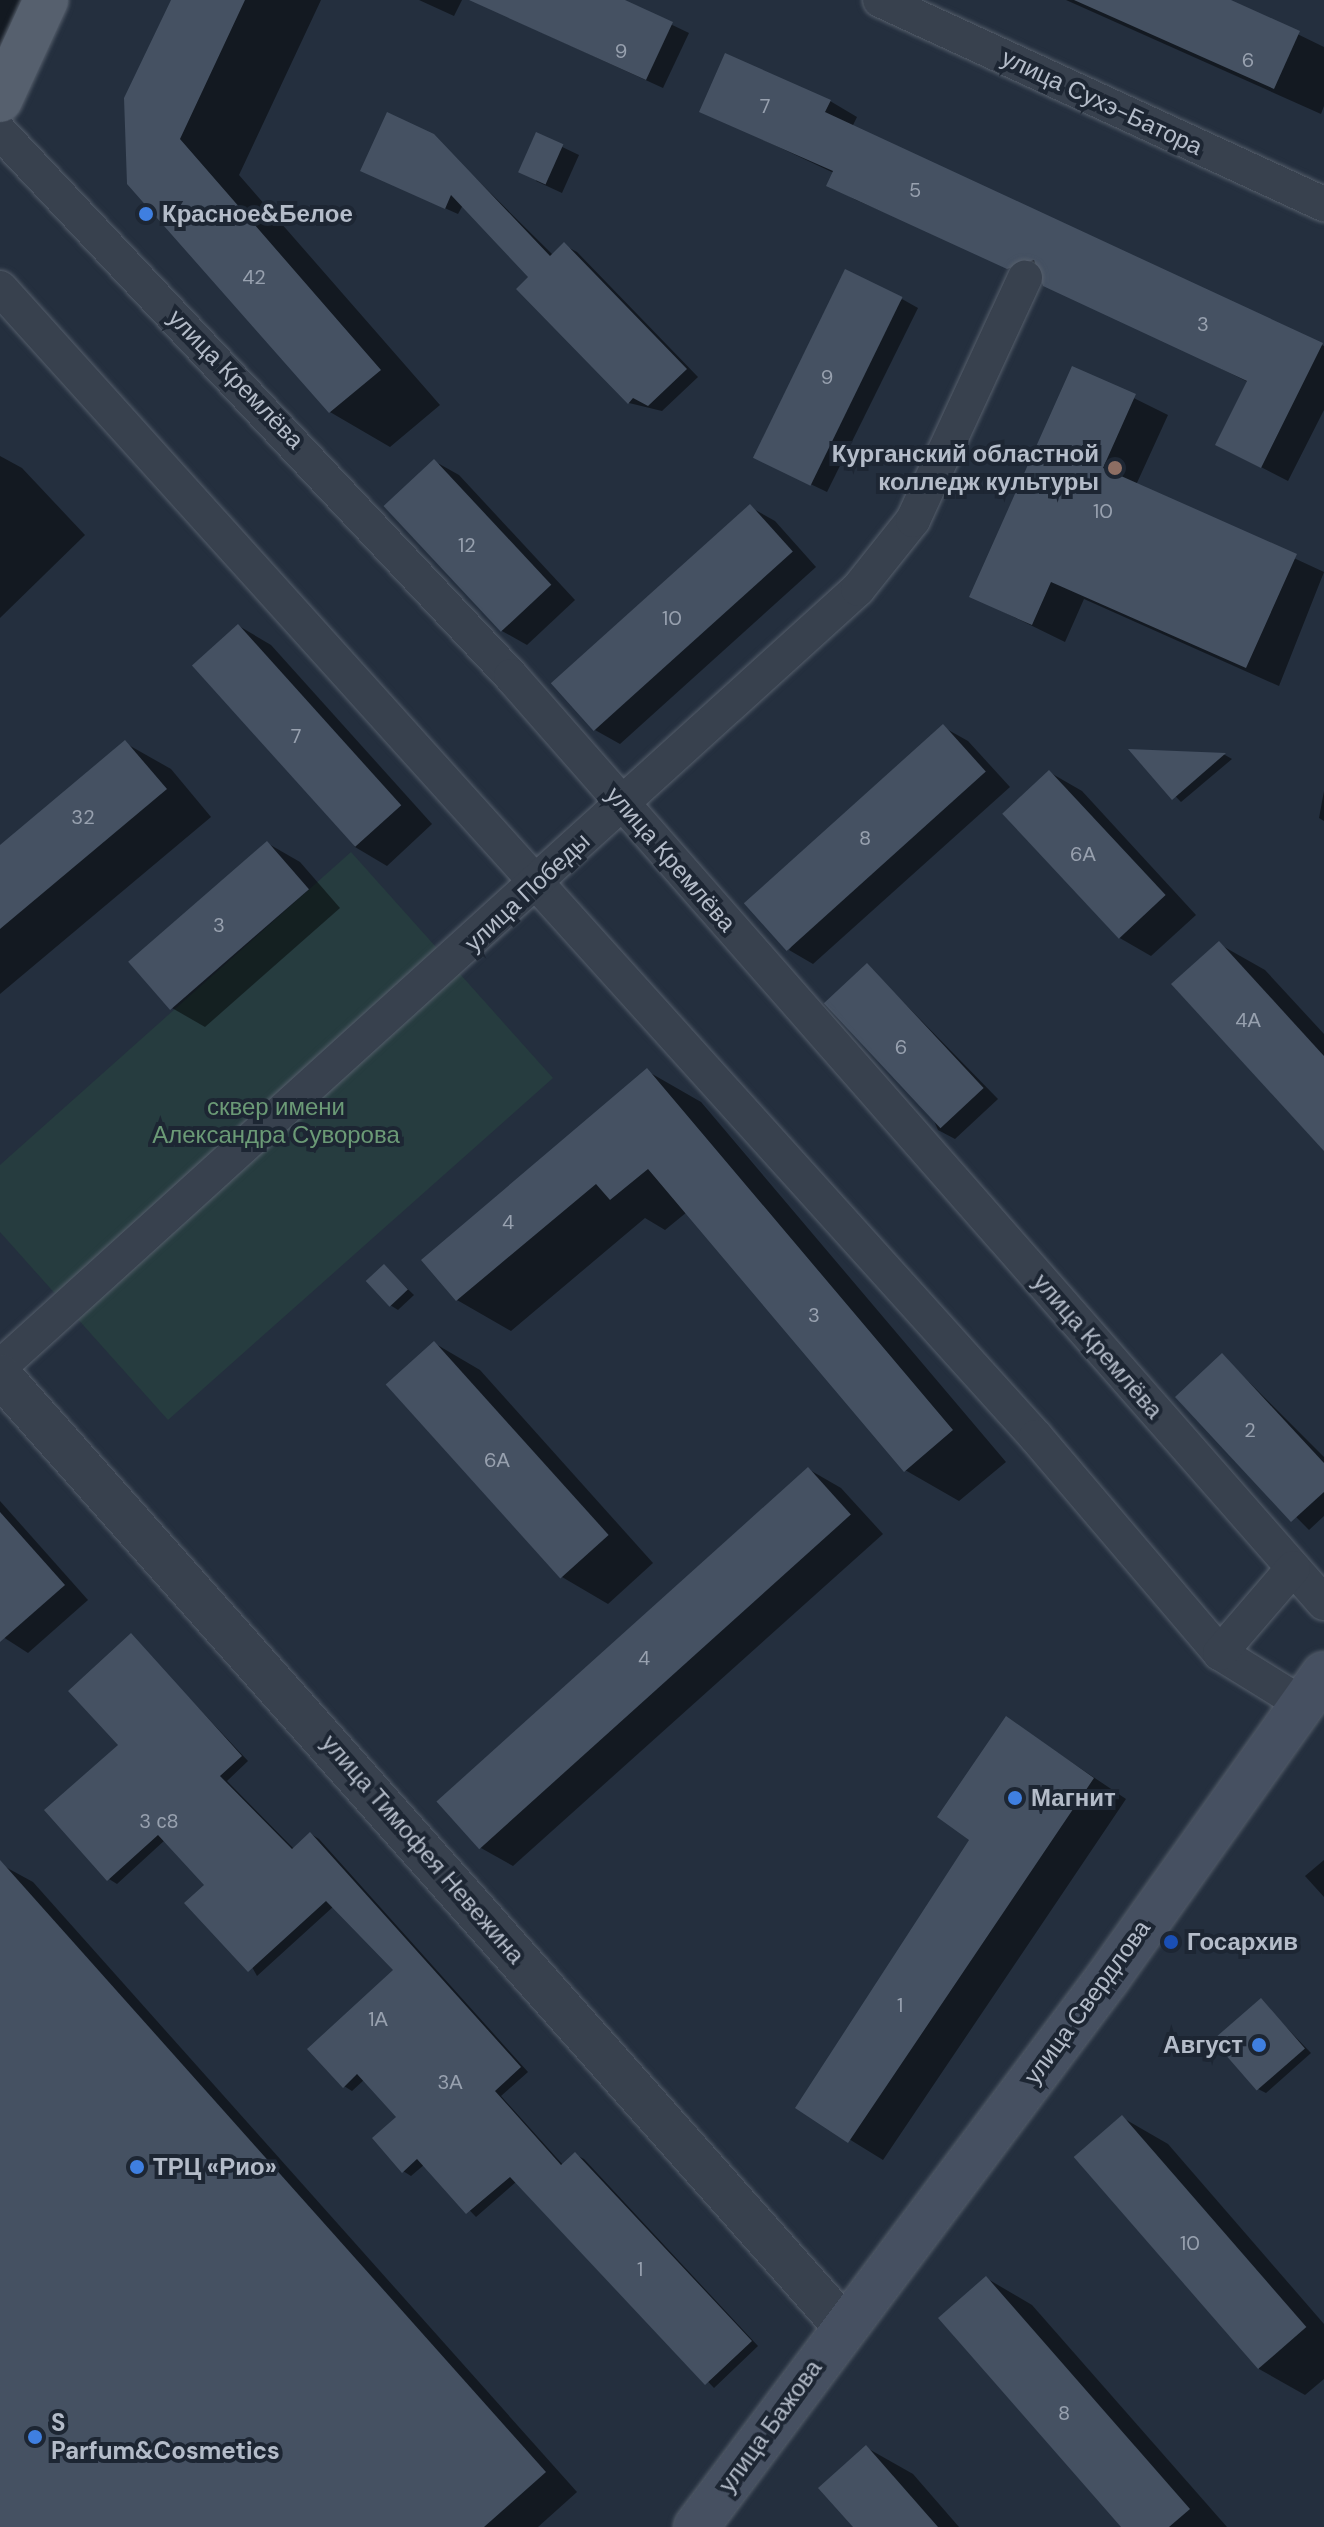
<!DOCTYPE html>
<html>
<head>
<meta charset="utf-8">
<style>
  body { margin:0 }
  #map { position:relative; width:1324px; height:2527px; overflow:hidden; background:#242f3e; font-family:"DM Sans",sans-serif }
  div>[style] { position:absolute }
  .green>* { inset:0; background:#263c3f }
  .shadow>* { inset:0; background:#0007 }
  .building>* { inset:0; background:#455162; transform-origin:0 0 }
  .roads { filter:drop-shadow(0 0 2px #565f6c) drop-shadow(0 0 2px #565f6c) }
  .minor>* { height:34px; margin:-17px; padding:0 17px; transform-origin:17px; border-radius:17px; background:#38414e }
  .tertiary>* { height:42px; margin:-21px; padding:0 21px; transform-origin:21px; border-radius:21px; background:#38414e }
  .secondary>* { height:44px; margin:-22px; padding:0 22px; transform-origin:22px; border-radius:22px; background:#465061 }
  .primary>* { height:44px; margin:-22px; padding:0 22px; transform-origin:22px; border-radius:22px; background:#56606e }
  .dots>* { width:22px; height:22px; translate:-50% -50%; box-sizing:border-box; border:4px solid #1d2633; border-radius:50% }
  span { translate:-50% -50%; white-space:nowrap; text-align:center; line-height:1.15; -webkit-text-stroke:8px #1d2633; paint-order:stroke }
  .number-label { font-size:20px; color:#98a1af }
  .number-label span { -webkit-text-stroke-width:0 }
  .street-label { font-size:24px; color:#b4bcc9 }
  .poi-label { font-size:24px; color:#b4bcc9; font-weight:700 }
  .left { translate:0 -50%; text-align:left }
  .right { translate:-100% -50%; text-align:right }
  .park-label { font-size:24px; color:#6b9a76 }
</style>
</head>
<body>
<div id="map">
  <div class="green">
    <div style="clip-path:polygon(351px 852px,553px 1078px,168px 1420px,0 1232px,0 1165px)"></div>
  </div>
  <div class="shadow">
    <div style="clip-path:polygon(0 0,25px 0,0 57px)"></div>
    <div style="clip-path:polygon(173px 0,321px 0,239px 175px,440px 405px,390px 447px,330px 412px,129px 183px)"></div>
    <div style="clip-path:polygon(419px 0,462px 0,454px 16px)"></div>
    <div style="clip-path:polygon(509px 0,620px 0,689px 33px,663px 88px,519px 22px)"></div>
    <div style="clip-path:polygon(1066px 0,1227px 0,1324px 47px,1324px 106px,1321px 114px)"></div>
    <div style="clip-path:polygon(830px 101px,857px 117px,852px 127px,1324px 346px,1324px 410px,1288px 481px,1218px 445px,1248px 382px,1044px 281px,856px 200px,829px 185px,834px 173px,702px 111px)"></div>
    <div style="clip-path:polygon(537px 135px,579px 155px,562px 193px,536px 181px)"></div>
    <div style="clip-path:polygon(433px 136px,553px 255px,564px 245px,577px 252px,698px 377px,662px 411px,629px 403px,519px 289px,531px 277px,463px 205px,458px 214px,375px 177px)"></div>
    <div style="clip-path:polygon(902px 299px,918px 308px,827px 492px,771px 465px)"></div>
    <div style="clip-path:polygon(1073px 368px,1168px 415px,1136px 485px,1324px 572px,1279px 686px,1084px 599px,1065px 642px,971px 596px)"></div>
    <div style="clip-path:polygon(0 456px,22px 468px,85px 535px,0 618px)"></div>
    <div style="clip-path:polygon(434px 461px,459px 475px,575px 600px,527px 645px,502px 631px)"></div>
    <div style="clip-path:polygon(750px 507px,775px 521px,816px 567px,620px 744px,595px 730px)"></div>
    <div style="clip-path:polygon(239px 626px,271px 645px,432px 824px,387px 866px,355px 847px)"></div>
    <div style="clip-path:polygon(943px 727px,968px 741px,1010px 787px,813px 964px,789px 950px)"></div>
    <div style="clip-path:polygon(125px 743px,171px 769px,211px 817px,0 994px,0 848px)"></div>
    <div style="clip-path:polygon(1132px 751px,1225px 755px,1232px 759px,1181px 802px)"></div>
    <div style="clip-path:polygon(1049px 772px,1082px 791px,1196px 915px,1151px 956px,1118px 937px)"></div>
    <div style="clip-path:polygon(1324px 791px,1324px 821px,1319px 818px)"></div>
    <div style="clip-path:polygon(267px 843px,300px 862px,340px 908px,205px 1027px,172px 1008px)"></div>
    <div style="clip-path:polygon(1219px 944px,1265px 970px,1324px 1034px,1324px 1148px)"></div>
    <div style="clip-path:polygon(867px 965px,998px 1099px,955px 1139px,938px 1130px)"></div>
    <div style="clip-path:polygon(647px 1071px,701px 1102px,1006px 1462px,959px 1501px,905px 1470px,687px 1212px,665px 1230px,645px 1218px,511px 1331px,457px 1300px)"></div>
    <div style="clip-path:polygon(384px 1266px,414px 1295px,398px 1310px,390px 1305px)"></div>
    <div style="clip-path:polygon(434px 1343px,480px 1370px,653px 1563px,608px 1604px,562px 1577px)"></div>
    <div style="clip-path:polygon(1223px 1356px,1324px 1457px,1324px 1516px,1309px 1530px,1178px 1397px)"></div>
    <div style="clip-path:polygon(808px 1469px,841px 1488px,883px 1534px,513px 1866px,481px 1848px,439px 1801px)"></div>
    <div style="clip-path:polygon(0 1501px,88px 1600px,28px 1653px,0 1635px)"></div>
    <div style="clip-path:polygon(131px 1636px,248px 1761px,227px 1781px,294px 1849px,311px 1834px,319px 1839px,528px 2072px,501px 2096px,564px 2166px,576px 2155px,584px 2159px,758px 2346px,714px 2388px,517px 2181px,476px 2217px,425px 2164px,411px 2176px,403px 2171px,399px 2117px,365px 2079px,352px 2091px,344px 2086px,396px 1970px,334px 1906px,257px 1976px,207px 1885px,165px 1840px,117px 1884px,109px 1879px)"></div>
    <div style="clip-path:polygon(1007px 1719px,1126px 1799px,883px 2160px,797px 2107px,972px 1839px)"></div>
    <div style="clip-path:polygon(1324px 1860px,1324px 1897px,1305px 1876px)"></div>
    <div style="clip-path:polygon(0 1864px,33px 1882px,577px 2492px,538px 2527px,0 2527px)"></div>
    <div style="clip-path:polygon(1261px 2001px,1311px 2053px,1266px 2093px,1258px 2089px)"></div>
    <div style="clip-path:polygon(1123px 2118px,1168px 2144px,1324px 2324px,1324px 2379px,1305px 2395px,1259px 2369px)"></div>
    <div style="clip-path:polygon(986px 2278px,1032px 2305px,1227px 2527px,1124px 2527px)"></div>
    <div style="clip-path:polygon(867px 2448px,913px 2474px,959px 2527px,855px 2527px)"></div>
  </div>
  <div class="building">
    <div style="clip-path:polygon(171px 0,245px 0,180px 139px,381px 370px,329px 413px,127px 184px,124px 98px)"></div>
    <div style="clip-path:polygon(469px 0,625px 0,673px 22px,646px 80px)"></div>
    <div style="clip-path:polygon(1074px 0,1231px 0,1300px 31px,1274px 89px)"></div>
    <div style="clip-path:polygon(725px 53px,831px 100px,825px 112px,1323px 343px,1261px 468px,1215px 445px,1247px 381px,1043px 286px,1034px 260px,1007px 269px,826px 186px,833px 171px,699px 112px)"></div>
    <div style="clip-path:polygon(387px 112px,434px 134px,550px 256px,564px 242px,687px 369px,648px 406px,633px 398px,628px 404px,516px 289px,528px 277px,451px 195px,445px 209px,360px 171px)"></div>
    <div style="left:536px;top:132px;width:30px;height:44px;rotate:24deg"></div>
    <div style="left:845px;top:269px;width:64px;height:210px;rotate:26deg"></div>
    <div style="clip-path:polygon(1072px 366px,1136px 394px,1103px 468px,1297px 554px,1246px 668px,1051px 582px,1032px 625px,969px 597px)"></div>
    <div style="left:434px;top:459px;width:172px;height:69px;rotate:47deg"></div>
    <div style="left:750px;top:504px;width:64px;height:268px;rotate:48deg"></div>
    <div style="left:238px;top:624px;width:244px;height:62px;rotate:48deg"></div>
    <div style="left:943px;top:724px;width:64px;height:268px;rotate:48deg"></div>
    <div style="clip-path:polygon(125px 740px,167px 789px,0 929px,0 845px)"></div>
    <div style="clip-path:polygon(1128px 749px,1226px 753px,1172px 800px)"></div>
    <div style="left:1049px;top:770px;width:171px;height:64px;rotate:47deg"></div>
    <div style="left:267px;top:841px;width:64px;height:184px;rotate:49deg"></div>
    <div style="clip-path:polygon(1219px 941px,1324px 1056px,1324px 1151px,1171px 984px)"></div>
    <div style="left:867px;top:963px;width:171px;height:59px;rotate:47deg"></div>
    <div style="clip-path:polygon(647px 1068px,953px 1430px,904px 1472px,648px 1169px,610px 1200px,596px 1184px,456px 1301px,421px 1260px)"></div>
    <div style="left:384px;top:1264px;width:35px;height:25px;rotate:47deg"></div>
    <div style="left:434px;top:1341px;width:261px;height:65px;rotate:48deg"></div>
    <div style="clip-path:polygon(1222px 1353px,1324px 1463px,1324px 1492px,1291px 1522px,1175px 1397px)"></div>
    <div style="left:808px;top:1467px;width:64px;height:500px;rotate:48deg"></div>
    <div style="clip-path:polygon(0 1512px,65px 1585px,0 1642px)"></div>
    <div style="clip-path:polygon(131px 1633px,242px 1756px,220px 1776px,292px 1849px,310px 1832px,521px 2067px,495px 2091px,561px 2165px,575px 2152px,752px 2341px,705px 2385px,510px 2177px,466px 2214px,417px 2159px,402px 2173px,372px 2138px,396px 2117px,357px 2074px,343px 2088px,307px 2049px,393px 1970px,326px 1901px,248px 1972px,184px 1903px,204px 1885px,158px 1835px,107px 1881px,44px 1810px,118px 1745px,68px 1691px)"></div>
    <div style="clip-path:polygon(1006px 1716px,1094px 1778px,848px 2143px,795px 2108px,969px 1840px,937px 1817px)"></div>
    <div style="clip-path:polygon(0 1860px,546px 2472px,484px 2527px,0 2527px)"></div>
    <div style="left:1261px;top:1998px;width:67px;height:64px;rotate:49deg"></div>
    <div style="left:1122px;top:2115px;width:281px;height:64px;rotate:49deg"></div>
    <div style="clip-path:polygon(986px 2276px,1190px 2509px,1169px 2527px,1121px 2527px,938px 2318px)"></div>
    <div style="clip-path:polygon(866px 2445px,938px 2527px,853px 2527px,818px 2488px)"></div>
  </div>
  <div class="roads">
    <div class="minor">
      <div style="left:880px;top:0;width:489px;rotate:24.7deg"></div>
      <div style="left:0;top:132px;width:746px;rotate:46.79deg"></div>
      <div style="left:511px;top:676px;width:1233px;rotate:48.75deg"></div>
      <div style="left:0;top:288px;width:1547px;rotate:47.96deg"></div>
      <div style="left:1036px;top:1437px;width:284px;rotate:49.6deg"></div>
      <div style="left:1220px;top:1653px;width:99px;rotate:31.8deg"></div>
      <div style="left:0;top:1367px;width:1158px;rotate:-42.2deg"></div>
      <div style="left:858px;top:589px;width:88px;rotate:-51.4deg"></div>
      <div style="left:913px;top:520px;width:267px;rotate:-65.2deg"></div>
      <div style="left:1220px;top:1653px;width:112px;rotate:-49.3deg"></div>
    </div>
    <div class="tertiary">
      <div style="left:0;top:1375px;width:1270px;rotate:48.42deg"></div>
    </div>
    <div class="secondary">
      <div style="left:696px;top:2527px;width:685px;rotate:-53.13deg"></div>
      <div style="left:1107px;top:1979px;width:374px;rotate:-54.6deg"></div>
    </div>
    <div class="primary">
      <div style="left:0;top:100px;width:110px;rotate:-65.3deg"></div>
    </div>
  </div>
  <div class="dots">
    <div style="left:146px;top:214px;background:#3f7fe0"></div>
    <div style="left:1115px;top:468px;background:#8d6e63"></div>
    <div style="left:1015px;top:1798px;background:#3f7fe0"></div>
    <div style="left:1171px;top:1942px;background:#1a4fb4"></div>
    <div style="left:1259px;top:2045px;background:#3f7fe0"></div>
    <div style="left:137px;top:2167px;background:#3f7fe0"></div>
    <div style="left:35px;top:2437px;background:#3f7fe0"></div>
  </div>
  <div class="number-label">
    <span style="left:621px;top:51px">9</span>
    <span style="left:1248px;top:60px">6</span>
    <span style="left:765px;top:106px">7</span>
    <span style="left:915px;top:190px">5</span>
    <span style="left:254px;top:277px">42</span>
    <span style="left:1203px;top:324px">3</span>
    <span style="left:827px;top:377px">9</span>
    <span style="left:1103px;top:511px">10</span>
    <span style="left:467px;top:545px">12</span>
    <span style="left:672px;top:618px">10</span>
    <span style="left:296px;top:736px">7</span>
    <span style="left:83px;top:817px">32</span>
    <span style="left:865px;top:838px">8</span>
    <span style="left:1083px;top:854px">6А</span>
    <span style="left:219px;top:925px">3</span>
    <span style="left:1248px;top:1020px">4А</span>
    <span style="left:901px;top:1047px">6</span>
    <span style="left:508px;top:1222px">4</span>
    <span style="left:814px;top:1315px">3</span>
    <span style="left:1250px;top:1430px">2</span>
    <span style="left:497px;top:1460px">6А</span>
    <span style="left:644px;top:1658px">4</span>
    <span style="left:159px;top:1821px">3 с8</span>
    <span style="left:900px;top:2005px">1</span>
    <span style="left:378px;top:2019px">1А</span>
    <span style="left:450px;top:2082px">3А</span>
    <span style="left:1190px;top:2243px">10</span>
    <span style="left:640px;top:2269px">1</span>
    <span style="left:1064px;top:2413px">8</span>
  </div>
  <div class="street-label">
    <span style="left:1102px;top:102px;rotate:25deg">улица Сухэ-Батора</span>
    <span style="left:236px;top:379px;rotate:46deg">улица Кремлёва</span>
    <span style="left:671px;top:859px;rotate:49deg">улица Кремлёва</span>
    <span style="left:527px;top:892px;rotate:-43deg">улица Победы</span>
    <span style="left:1098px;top:1346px;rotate:49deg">улица Кремлёва</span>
    <span style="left:423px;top:1849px;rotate:49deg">улица Тимофея Невежина</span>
    <span style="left:1087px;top:2002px;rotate:-54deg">улица Свердлова</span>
    <span style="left:770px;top:2426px;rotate:-54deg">улица Бажова</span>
  </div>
  <div class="poi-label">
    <span class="left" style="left:162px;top:214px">Красное&amp;Белое</span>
    <span class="right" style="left:1099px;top:468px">Курганский областной<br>колледж культуры</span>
    <span class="left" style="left:1031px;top:1798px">Магнит</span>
    <span class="left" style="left:1187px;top:1942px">Госархив</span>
    <span class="right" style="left:1243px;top:2045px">Август</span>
    <span class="left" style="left:153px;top:2167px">ТРЦ «Рио»</span>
    <span class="left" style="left:51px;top:2437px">S<br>Parfum&amp;Cosmetics</span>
  </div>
  <div class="park-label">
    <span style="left:276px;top:1121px">сквер имени<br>Александра Суворова</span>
  </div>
</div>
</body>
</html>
